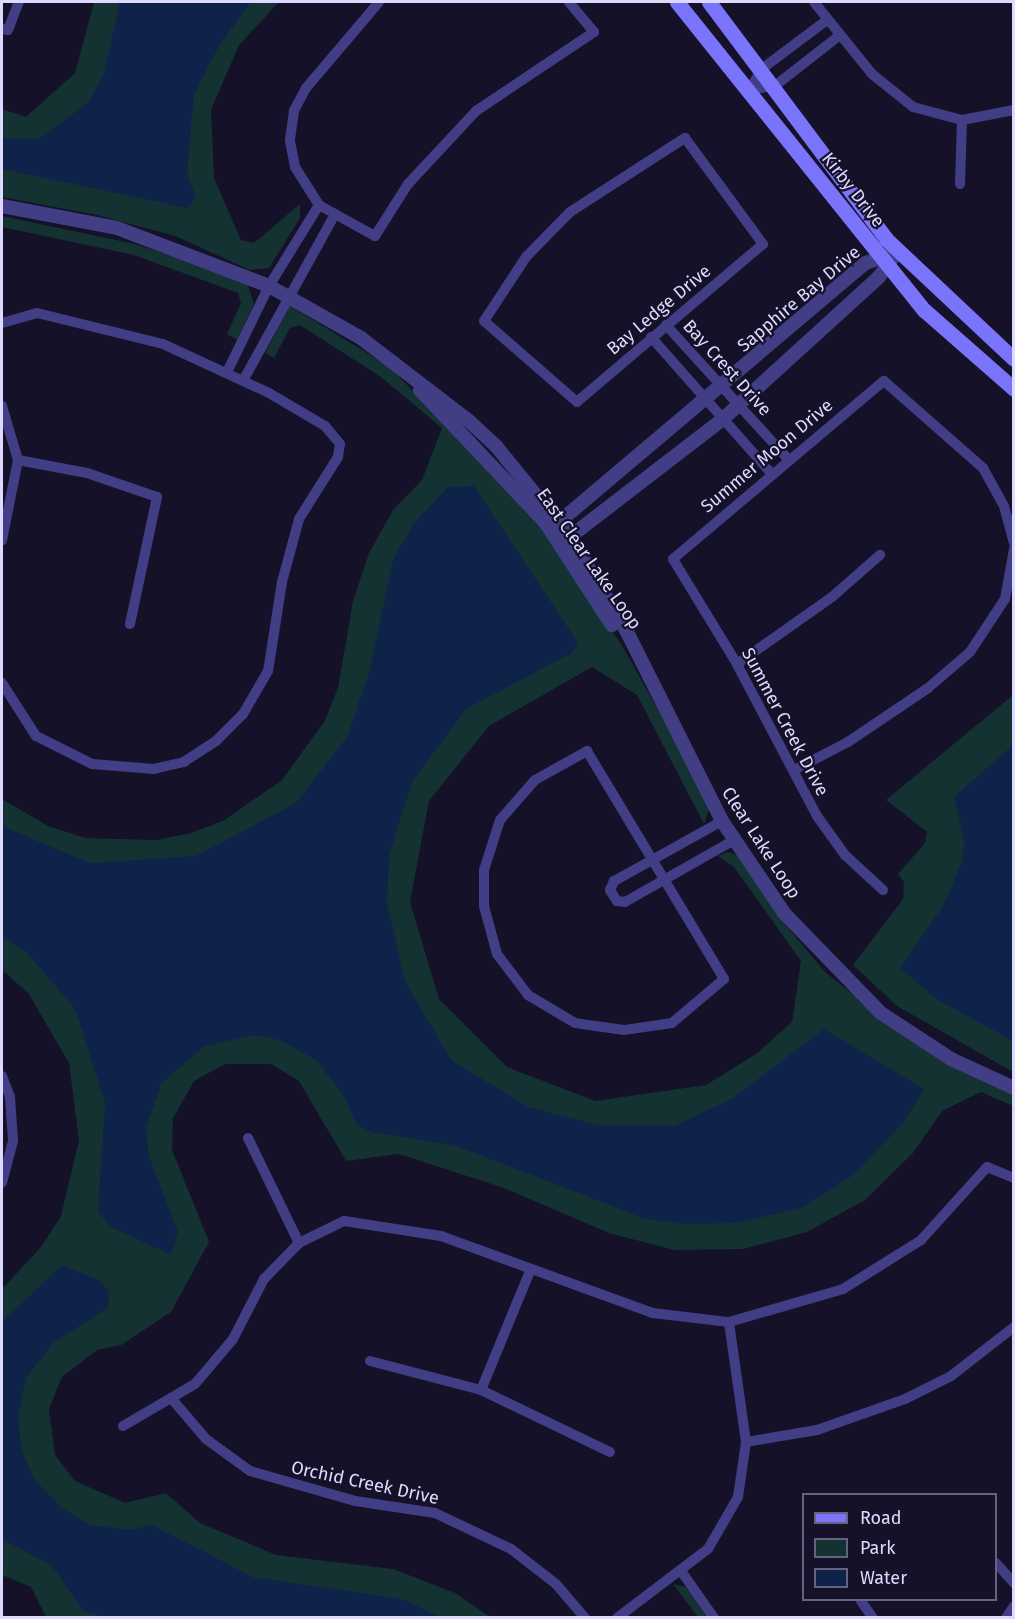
<!DOCTYPE html>
<html>
<head>
<meta charset="utf-8">
<style>
  body { margin:0 }
  #map { position:relative; width:1015px; height:1619px; overflow:hidden; background:#151128; font-family:"Fira Sans",sans-serif }
  div>[style] { position:absolute }
  .green>* { inset:0; background:#143231 }
  .water>* { inset:0; background:#0f234a }
  .minor>* { height:10px; margin:-5px; padding:0 5px; transform-origin:5px; border-radius:5px; background:#423e85 }
  .tertiary>* { height:14px; margin:-7px; padding:0 7px; transform-origin:7px; border-radius:7px; background:#423e85 }
  .secondary>* { height:15px; margin:-7.5px; padding:0 7.5px; transform-origin:7.5px; border-radius:7.5px; background:#7a74fa }
  span { translate:-50% -50%; white-space:nowrap; text-align:center; line-height:1.15; -webkit-text-stroke:4.5px #151128; paint-order:stroke }
  .street-label { font-size:18px; color:#ded9fe }
  .frame { position:absolute; inset:0; border:3px solid #ded9fe; pointer-events:none }
  .legend { position:absolute; left:802px; top:1493px; width:195px; height:108px; box-sizing:border-box; background:#151128; border:2px solid #65617e; margin:0; padding:8px 10px; list-style:none; font-size:18px; color:#ded9fe }
  .legend li { display:flex; align-items:center; gap:12px; height:30px }
  .legend b { width:30px; border:2px solid #65617e }
</style>
</head>
<body>
<div id="map">
  <div class="green">
    <div style="clip-path:polygon(94px 2px,279px 2px,239px 45px,211px 110px,214px 178px,241px 240px,254px 243px,300px 204px,300px 218px,269px 268px,250px 270px,175px 236px,97px 215px,2px 197px,2px 109px,26px 117px,75px 73px)"></div>
    <div style="clip-path:polygon(2px 216px,135px 244px,189px 262px,248px 285px,254px 304px,237px 340px,227px 334px,241px 303px,238px 293px,134px 255px,2px 227px)"></div>
    <div style="clip-path:polygon(290px 306px,390px 367px,544px 528px,624px 649px,711px 804px,704px 824px,637px 695px,592px 667px,489px 726px,429px 801px,410px 902px,439px 999px,507px 1067px,595px 1101px,706px 1085px,756px 1054px,792px 1022px,801px 961px,734px 867px,718px 856px,728px 852px,740px 856px,779px 917px,826px 973px,923px 1049px,1013px 1094px,1013px 1106px,981px 1092px,942px 1111px,913px 1153px,865px 1200px,807px 1232px,743px 1249px,674px 1250px,609px 1233px,504px 1188px,399px 1154px,346px 1161px,299px 1081px,271px 1064px,225px 1064px,194px 1081px,173px 1118px,172px 1150px,209px 1242px,171px 1312px,121px 1345px,97px 1350px,62px 1377px,49px 1409px,55px 1455px,75px 1481px,125px 1503px,166px 1493px,200px 1523px,276px 1555px,393px 1569px,455px 1593px,490px 1617px,46px 1617px,31px 1587px,2px 1575px,2px 1289px,41px 1247px,61px 1216px,79px 1140px,69px 1063px,29px 994px,2px 970px,2px 799px,48px 826px,85px 838px,156px 840px,191px 833px,223px 821px,282px 780px,324px 722px,338px 688px,353px 601px,369px 553px,393px 510px,422px 480px,442px 428px,381px 377px,300px 325px,290px 328px,274px 358px,265px 353px)"></div>
    <div style="clip-path:polygon(1013px 695px,1013px 1072px,897px 1006px,853px 965px,903px 899px,904px 882px,898px 874px,925px 843px,927px 832px,886px 800px)"></div>
    <div style="clip-path:polygon(673px 1584px,686px 1587px,707px 1617px,698px 1617px)"></div>
  </div>
  <div class="water">
    <div style="clip-path:polygon(120px 2px,251px 2px,220px 44px,194px 95px,187px 172px,196px 198px,187px 208px,2px 169px,2px 138px,39px 139px,89px 102px,104px 73px)"></div>
    <div style="clip-path:polygon(474px 486px,578px 643px,572px 653px,466px 709px,412px 782px,389px 856px,387px 902px,405px 981px,451px 1060px,528px 1107px,598px 1125px,675px 1126px,733px 1098px,824px 1029px,924px 1089px,903px 1123px,853px 1175px,804px 1207px,736px 1223px,682px 1224px,643px 1218px,454px 1145px,371px 1132px,356px 1124px,345px 1098px,316px 1060px,280px 1040px,252px 1035px,203px 1047px,161px 1084px,146px 1128px,149px 1156px,178px 1232px,171px 1255px,111px 1227px,98px 1212px,105px 1102px,75px 1009px,28px 954px,2px 936px,2px 826px,90px 863px,196px 856px,296px 803px,347px 737px,369px 673px,393px 560px,413px 524px,448px 487px)"></div>
    <div style="clip-path:polygon(1013px 745px,1013px 1041px,936px 999px,900px 968px,943px 906px,961px 864px,965px 843px,954px 797px)"></div>
    <div style="clip-path:polygon(62px 1265px,99px 1280px,109px 1291px,108px 1308px,54px 1342px,26px 1378px,18px 1416px,22px 1452px,35px 1480px,62px 1508px,90px 1525px,128px 1530px,152px 1525px,253px 1577px,402px 1599px,440px 1617px,104px 1617px,83px 1611px,52px 1566px,2px 1539px,2px 1322px)"></div>
  </div>
  <div class="minor">
    <div style="left:379px;top:2px;width:113px;rotate:130.3deg"></div>
    <div style="left:306px;top:88px;width:26px;rotate:118deg"></div>
    <div style="left:294px;top:111px;width:30px;rotate:98deg"></div>
    <div style="left:290px;top:141px;width:26px;rotate:79deg"></div>
    <div style="left:295px;top:167px;width:45px;rotate:57.7deg"></div>
    <div style="left:319px;top:205px;width:64px;rotate:29deg"></div>
    <div style="left:375px;top:236px;width:62px;rotate:-57.6deg"></div>
    <div style="left:408px;top:184px;width:100px;rotate:-47deg"></div>
    <div style="left:476px;top:111px;width:142px;rotate:-33.8deg"></div>
    <div style="left:594px;top:32px;width:39px;rotate:-130deg"></div>
    <div style="left:814px;top:2px;width:92px;rotate:51.1deg"></div>
    <div style="left:872px;top:74px;width:53px;rotate:38.8deg"></div>
    <div style="left:913px;top:107px;width:51px;rotate:14.9deg"></div>
    <div style="left:962px;top:120px;width:53px;rotate:-10.9deg"></div>
    <div style="left:2px;top:29px;width:6px;rotate:9deg"></div>
    <div style="left:8px;top:30px;width:30px;rotate:-69deg"></div>
    <div style="left:749px;top:90px;width:27px;rotate:-10deg"></div>
    <div style="left:776px;top:85px;width:81px;rotate:-38deg"></div>
    <div style="left:749px;top:90px;width:26px;rotate:-58deg"></div>
    <div style="left:763px;top:68px;width:80px;rotate:-36.9deg"></div>
    <div style="left:685px;top:138px;width:132px;rotate:53.7deg"></div>
    <div style="left:763px;top:244px;width:244px;rotate:139.7deg"></div>
    <div style="left:577px;top:402px;width:123px;rotate:-138.9deg"></div>
    <div style="left:484px;top:321px;width:77px;rotate:-56.7deg"></div>
    <div style="left:526px;top:257px;width:63px;rotate:-45.6deg"></div>
    <div style="left:570px;top:212px;width:137px;rotate:-32.8deg"></div>
    <div style="left:960px;top:184px;width:64px;rotate:-88.2deg"></div>
    <div style="left:2px;top:323px;width:36px;rotate:-16deg"></div>
    <div style="left:37px;top:313px;width:130px;rotate:13.8deg"></div>
    <div style="left:163px;top:344px;width:117px;rotate:24.8deg"></div>
    <div style="left:269px;top:393px;width:65px;rotate:30.5deg"></div>
    <div style="left:325px;top:426px;width:23px;rotate:50deg"></div>
    <div style="left:340px;top:444px;width:13px;rotate:99deg"></div>
    <div style="left:338px;top:457px;width:73px;rotate:122.2deg"></div>
    <div style="left:299px;top:519px;width:65px;rotate:105.1deg"></div>
    <div style="left:282px;top:582px;width:90px;rotate:98.9deg"></div>
    <div style="left:268px;top:671px;width:50px;rotate:120.2deg"></div>
    <div style="left:243px;top:714px;width:38px;rotate:135deg"></div>
    <div style="left:216px;top:741px;width:38px;rotate:147deg"></div>
    <div style="left:184px;top:762px;width:31px;rotate:167deg"></div>
    <div style="left:154px;top:769px;width:62px;rotate:-175.4deg"></div>
    <div style="left:92px;top:764px;width:63px;rotate:-153.4deg"></div>
    <div style="left:36px;top:736px;width:63px;rotate:-122.7deg"></div>
    <div style="left:666px;top:325px;width:181px;rotate:47.7deg"></div>
    <div style="left:651px;top:337px;width:181px;rotate:48.6deg"></div>
    <div style="left:228px;top:370px;width:93px;rotate:-64deg"></div>
    <div style="left:269px;top:286px;width:95px;rotate:-58.3deg"></div>
    <div style="left:244px;top:379px;width:186px;rotate:-61.1deg"></div>
    <div style="left:2px;top:406px;width:56px;rotate:73.5deg"></div>
    <div style="left:18px;top:460px;width:82px;rotate:101.3deg"></div>
    <div style="left:18px;top:460px;width:70px;rotate:10.7deg"></div>
    <div style="left:87px;top:473px;width:74px;rotate:18.9deg"></div>
    <div style="left:157px;top:497px;width:130px;rotate:102deg"></div>
    <div style="left:737px;top:664px;width:116px;rotate:-35.2deg"></div>
    <div style="left:832px;top:597px;width:64px;rotate:-41.2deg"></div>
    <div style="left:587px;top:751px;width:266px;rotate:59deg"></div>
    <div style="left:724px;top:979px;width:68px;rotate:139.8deg"></div>
    <div style="left:672px;top:1023px;width:49px;rotate:171.7deg"></div>
    <div style="left:624px;top:1030px;width:49px;rotate:-171.9deg"></div>
    <div style="left:575px;top:1023px;width:55px;rotate:-149.2deg"></div>
    <div style="left:528px;top:995px;width:51px;rotate:-127.1deg"></div>
    <div style="left:497px;top:954px;width:50px;rotate:-105.2deg"></div>
    <div style="left:484px;top:906px;width:36px;rotate:-90deg"></div>
    <div style="left:484px;top:870px;width:52px;rotate:-72.3deg"></div>
    <div style="left:500px;top:820px;width:53px;rotate:-48.8deg"></div>
    <div style="left:535px;top:780px;width:60px;rotate:-29.1deg"></div>
    <div style="left:794px;top:770px;width:61px;rotate:-27.4deg"></div>
    <div style="left:848px;top:742px;width:97px;rotate:-34deg"></div>
    <div style="left:928px;top:688px;width:55px;rotate:-40.6deg"></div>
    <div style="left:970px;top:652px;width:64px;rotate:-56.6deg"></div>
    <div style="left:1005px;top:599px;width:51px;rotate:-79.8deg"></div>
    <div style="left:722px;top:821px;width:124px;rotate:150.9deg"></div>
    <div style="left:614px;top:881px;width:10px;rotate:114deg"></div>
    <div style="left:610px;top:890px;width:13px;rotate:58deg"></div>
    <div style="left:617px;top:901px;width:8px;rotate:7deg"></div>
    <div style="left:625px;top:902px;width:125px;rotate:-29.6deg"></div>
    <div style="left:883px;top:890px;width:52px;rotate:-137.4deg"></div>
    <div style="left:845px;top:855px;width:48px;rotate:-125.7deg"></div>
    <div style="left:817px;top:816px;width:172px;rotate:-117.8deg"></div>
    <div style="left:737px;top:664px;width:123px;rotate:-121.4deg"></div>
    <div style="left:673px;top:559px;width:276px;rotate:-40.2deg"></div>
    <div style="left:884px;top:381px;width:132px;rotate:41.3deg"></div>
    <div style="left:983px;top:468px;width:43px;rotate:61.1deg"></div>
    <div style="left:1004px;top:506px;width:38px;rotate:75deg"></div>
    <div style="left:2px;top:1076px;width:22px;rotate:69deg"></div>
    <div style="left:10px;top:1097px;width:44px;rotate:86.1deg"></div>
    <div style="left:13px;top:1141px;width:43px;rotate:104.7deg"></div>
    <div style="left:248px;top:1138px;width:117px;rotate:64.1deg"></div>
    <div style="left:370px;top:1361px;width:115px;rotate:14.6deg"></div>
    <div style="left:481px;top:1390px;width:143px;rotate:25.7deg"></div>
    <div style="left:481px;top:1390px;width:129px;rotate:-67.6deg"></div>
    <div style="left:171px;top:1398px;width:54px;rotate:49.5deg"></div>
    <div style="left:206px;top:1439px;width:54px;rotate:36deg"></div>
    <div style="left:250px;top:1471px;width:109px;rotate:15.9deg"></div>
    <div style="left:355px;top:1501px;width:81px;rotate:8.5deg"></div>
    <div style="left:435px;top:1513px;width:84px;rotate:25.3deg"></div>
    <div style="left:511px;top:1549px;width:57px;rotate:37.9deg"></div>
    <div style="left:556px;top:1584px;width:45px;rotate:49.5deg"></div>
    <div style="left:123px;top:1426px;width:83px;rotate:-30.3deg"></div>
    <div style="left:195px;top:1384px;width:59px;rotate:-49.8deg"></div>
    <div style="left:233px;top:1339px;width:68px;rotate:-62.7deg"></div>
    <div style="left:264px;top:1279px;width:50px;rotate:-45.8deg"></div>
    <div style="left:299px;top:1243px;width:50px;rotate:-26.1deg"></div>
    <div style="left:344px;top:1221px;width:98px;rotate:8.8deg"></div>
    <div style="left:441px;top:1236px;width:226px;rotate:20deg"></div>
    <div style="left:653px;top:1313px;width:77px;rotate:6.8deg"></div>
    <div style="left:729px;top:1322px;width:119px;rotate:-16.1deg"></div>
    <div style="left:843px;top:1289px;width:92px;rotate:-32.1deg"></div>
    <div style="left:921px;top:1240px;width:98px;rotate:-47.9deg"></div>
    <div style="left:987px;top:1167px;width:29px;rotate:22deg"></div>
    <div style="left:746px;top:1442px;width:72px;rotate:-9.6deg"></div>
    <div style="left:817px;top:1430px;width:93px;rotate:-19.4deg"></div>
    <div style="left:905px;top:1399px;width:51px;rotate:-26.6deg"></div>
    <div style="left:951px;top:1376px;width:80px;rotate:-37.9deg"></div>
    <div style="left:996px;top:1563px;width:27px;rotate:48deg"></div>
    <div style="left:681px;top:1571px;width:57px;rotate:54.9deg"></div>
    <div style="left:861px;top:1601px;width:21px;rotate:55deg"></div>
    <div style="left:617px;top:1618px;width:114px;rotate:-37.2deg"></div>
    <div style="left:708px;top:1549px;width:60px;rotate:-60deg"></div>
    <div style="left:738px;top:1497px;width:56px;rotate:-81.7deg"></div>
    <div style="left:746px;top:1442px;width:121px;rotate:-98.1deg"></div>
    <div style="left:1006px;top:1618px;width:14px;rotate:-56deg"></div>
  </div>
  <div class="tertiary">
    <div style="left:2px;top:206px;width:117px;rotate:10.8deg"></div>
    <div style="left:117px;top:228px;width:163px;rotate:20.9deg"></div>
    <div style="left:269px;top:286px;width:106px;rotate:29.5deg"></div>
    <div style="left:361px;top:338px;width:135px;rotate:37.5deg"></div>
    <div style="left:468px;top:420px;width:38px;rotate:43deg"></div>
    <div style="left:496px;top:446px;width:117px;rotate:50.9deg"></div>
    <div style="left:570px;top:537px;width:106px;rotate:58.9deg"></div>
    <div style="left:625px;top:628px;width:216px;rotate:63.3deg"></div>
    <div style="left:722px;top:821px;width:111px;rotate:56deg"></div>
    <div style="left:784px;top:913px;width:139px;rotate:45.9deg"></div>
    <div style="left:881px;top:1013px;width:84px;rotate:33.3deg"></div>
    <div style="left:951px;top:1059px;width:69px;rotate:24.7deg"></div>
    <div style="left:897px;top:252px;width:31px;rotate:126deg"></div>
    <div style="left:879px;top:277px;width:211px;rotate:137.7deg"></div>
    <div style="left:723px;top:419px;width:193px;rotate:142.4deg"></div>
    <div style="left:570px;top:537px;width:15px;rotate:-176deg"></div>
    <div style="left:555px;top:536px;width:15px;rotate:-74deg"></div>
    <div style="left:559px;top:522px;width:402px;rotate:-40.2deg"></div>
    <div style="left:866px;top:263px;width:33px;rotate:-20deg"></div>
    <div style="left:420px;top:390px;width:182px;rotate:46.6deg"></div>
    <div style="left:545px;top:522px;width:123px;rotate:57deg"></div>
  </div>
  <div class="secondary">
    <div style="left:677px;top:2px;width:395px;rotate:51.3deg"></div>
    <div style="left:924px;top:310px;width:120px;rotate:41.3deg"></div>
    <div style="left:709px;top:2px;width:296px;rotate:53.2deg"></div>
    <div style="left:886px;top:239px;width:175px;rotate:43.2deg"></div>
  </div>
  <div class="street-label">
    <span style="left:853px;top:190px;rotate:52deg">Kirby Drive</span>
    <span style="left:799px;top:299px;rotate:-40deg">Sapphire Bay Drive</span>
    <span style="left:659px;top:310px;rotate:-40deg">Bay Ledge Drive</span>
    <span style="left:727px;top:368px;rotate:48deg">Bay Crest Drive</span>
    <span style="left:767px;top:456px;rotate:-40deg">Summer Moon Drive</span>
    <span style="left:589px;top:559px;rotate:55deg">East Clear Lake Loop</span>
    <span style="left:785px;top:722px;rotate:62deg">Summer Creek Drive</span>
    <span style="left:761px;top:843px;rotate:57deg">Clear Lake Loop</span>
    <span style="left:365px;top:1483px;rotate:12deg">Orchid Creek Drive</span>
  </div>
  <div class="frame"></div>
  <ul class="legend">
  <li><b style="height:8px;background:#7a74fa"></b>Road</li>
  <li><b style="height:16px;background:#143231"></b>Park</li>
  <li><b style="height:16px;background:#0f234a"></b>Water</li>
  </ul>
</div>
</body>
</html>
